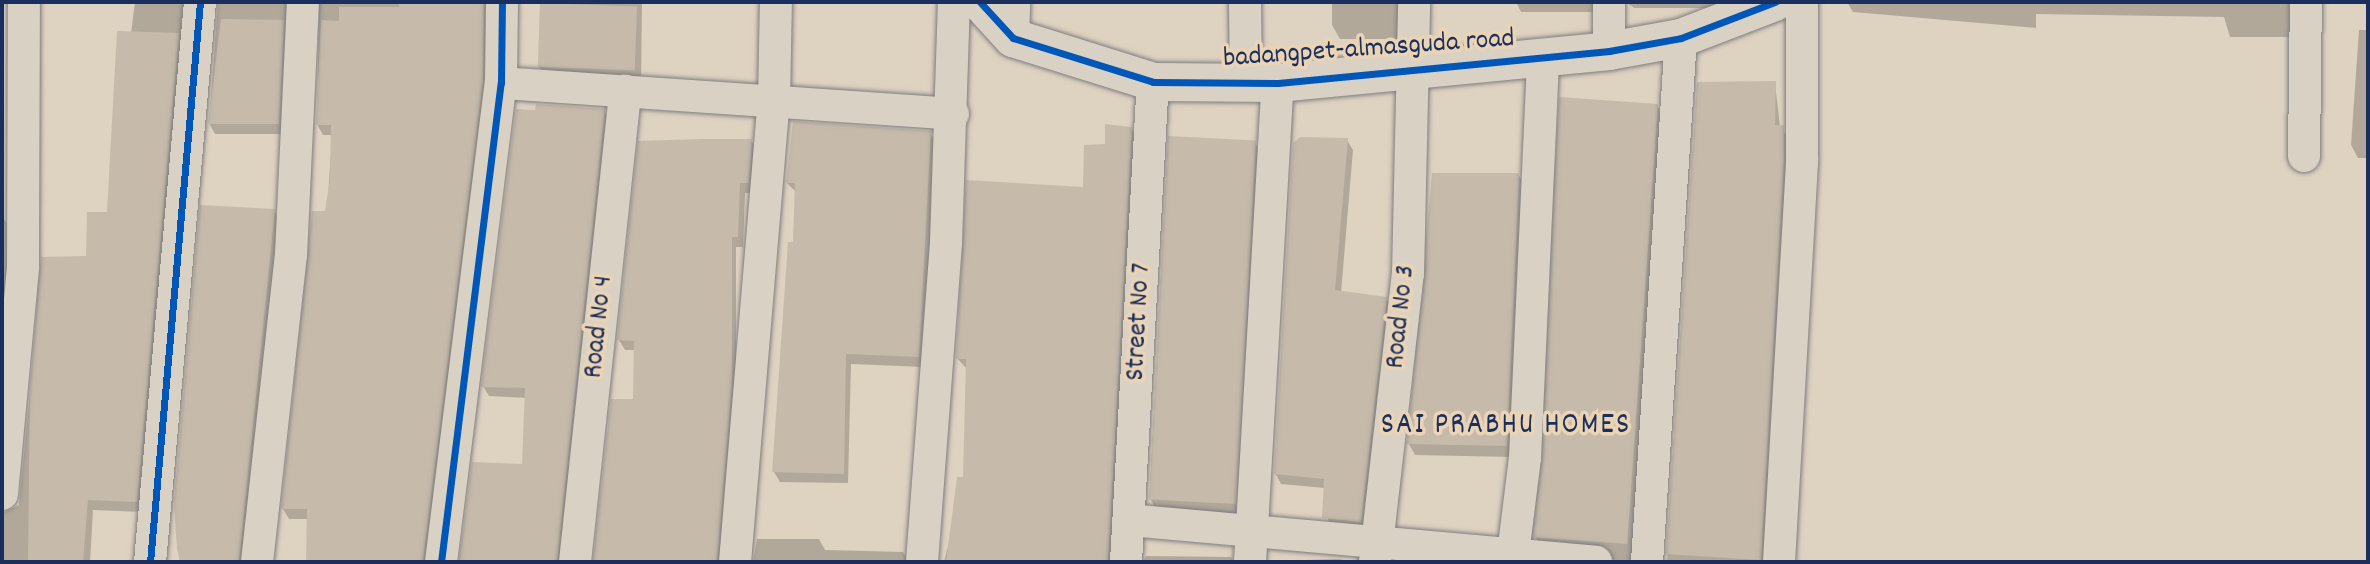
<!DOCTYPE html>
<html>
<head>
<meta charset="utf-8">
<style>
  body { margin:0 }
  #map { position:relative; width:2370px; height:564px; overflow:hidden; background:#ded2c1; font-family:Dekko,sans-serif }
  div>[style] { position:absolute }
  .shadow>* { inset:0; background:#0003 }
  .building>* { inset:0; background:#c6bbab; transform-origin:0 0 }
  .roads { filter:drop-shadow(0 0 2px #7f7d7e) drop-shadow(0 0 2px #7f7d7e) }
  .street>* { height:32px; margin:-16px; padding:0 16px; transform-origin:16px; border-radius:16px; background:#dad1c5 }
  .secondary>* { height:38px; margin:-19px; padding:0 19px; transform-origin:19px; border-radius:19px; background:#dad1c5 }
  .cycleway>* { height:7px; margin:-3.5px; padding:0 3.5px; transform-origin:3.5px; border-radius:3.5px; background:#0057b8 }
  span { translate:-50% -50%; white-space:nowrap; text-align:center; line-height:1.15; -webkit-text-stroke:7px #ebd4b4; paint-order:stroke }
  .street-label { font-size:28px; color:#1b2f5e }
  .neighbourhood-label { font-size:30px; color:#1b2f5e; letter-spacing:2px }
  .frame { position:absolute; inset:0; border:4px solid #1b2f5e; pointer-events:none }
</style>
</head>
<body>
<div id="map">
  <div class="shadow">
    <div style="clip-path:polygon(135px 2px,197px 2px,142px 512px,93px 510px,90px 562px,2px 562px,2px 513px,19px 505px,43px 259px,87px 258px,108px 214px)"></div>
    <div style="clip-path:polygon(218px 2px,296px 2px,284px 134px,215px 134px,209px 123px)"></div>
    <div style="clip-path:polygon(319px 2px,492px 2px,488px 93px,429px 562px,307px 562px,308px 519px,289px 519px,283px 509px,313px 213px,327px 213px,332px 135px,323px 135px,317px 124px)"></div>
    <div style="clip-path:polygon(542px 2px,642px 2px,641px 84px,545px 77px,539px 67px)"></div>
    <div style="clip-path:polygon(1332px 2px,1412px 2px,1402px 39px,1340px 39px,1332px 25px)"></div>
    <div style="clip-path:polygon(1516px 2px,1605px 2px,1593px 12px,1521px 12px)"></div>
    <div style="clip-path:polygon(1626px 2px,1745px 2px,1710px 8px,1634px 8px)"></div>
    <div style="clip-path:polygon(1847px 2px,2291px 2px,2290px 37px,2230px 37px,2224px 17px,2036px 14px,2036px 28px,1853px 12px)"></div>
    <div style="clip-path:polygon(2359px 30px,2368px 30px,2368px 158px,2358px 158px,2351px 145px)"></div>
    <div style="clip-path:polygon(1775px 83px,1780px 127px,1788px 137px,1766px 562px,1667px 562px,1698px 84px)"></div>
    <div style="clip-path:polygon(1657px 106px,1663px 116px,1634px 562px,1616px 562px,1605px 554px,1542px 548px,1536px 538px)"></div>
    <div style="clip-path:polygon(604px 110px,610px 121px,563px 562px,461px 562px,474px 463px,524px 466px,527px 398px,489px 396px,483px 386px)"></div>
    <div style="clip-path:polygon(1131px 128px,1137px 139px,1116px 562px,944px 562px,965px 479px,967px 369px,957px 358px,1085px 189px,1106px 146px)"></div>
    <div style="clip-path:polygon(930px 133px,936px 143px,924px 367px,851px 364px,848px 483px,780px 482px,774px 472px,797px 193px,787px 183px)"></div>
    <div style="clip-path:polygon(751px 140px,757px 151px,754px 193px,745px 193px,743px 247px,736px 247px,736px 397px,725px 562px,593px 562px,612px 401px,635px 401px,636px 350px,625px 350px,619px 340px)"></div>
    <div style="clip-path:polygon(1347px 140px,1353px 150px,1341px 293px,1386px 299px,1392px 309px,1366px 532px,1329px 528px,1325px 488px,1281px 484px,1275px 473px)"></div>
    <div style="clip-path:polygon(1255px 143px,1261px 152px,1237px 517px,1155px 508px,1150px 498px)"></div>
    <div style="clip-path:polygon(1518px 174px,1525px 186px,1513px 457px,1415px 455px,1409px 444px)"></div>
    <div style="clip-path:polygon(274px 211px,280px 221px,245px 562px,181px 562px,179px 504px)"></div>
    <div style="clip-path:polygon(2px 217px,10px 227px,2px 332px)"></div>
    <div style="clip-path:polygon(757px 539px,819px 539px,825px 550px,903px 552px,909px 562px,753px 562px)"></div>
    <div style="clip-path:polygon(1146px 556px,1231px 557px,1234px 562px,1143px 562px)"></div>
    <div style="clip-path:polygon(1338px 559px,1357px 562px,1270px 562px,1270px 561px)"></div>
  </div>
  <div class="building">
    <div style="clip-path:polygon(399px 2px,484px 2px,483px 82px,423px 562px,306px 561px,307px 509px,281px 509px,312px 211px,325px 211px,330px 179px,331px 125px,316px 125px,321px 20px,339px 21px,339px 7px,399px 7px)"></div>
    <div style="left:540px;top:3px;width:97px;height:64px;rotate:2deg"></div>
    <div style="clip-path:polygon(221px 19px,284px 20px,279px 124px,208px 124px)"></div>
    <div style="clip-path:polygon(117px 31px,179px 33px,137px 502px,88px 500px,83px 562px,28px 562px,30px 388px,41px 257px,86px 256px,87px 212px,107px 212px)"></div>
    <div style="clip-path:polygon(1776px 81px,1775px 125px,1784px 125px,1784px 158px,1761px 560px,1666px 554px,1697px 82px)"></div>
    <div style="clip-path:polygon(536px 104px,605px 109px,557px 562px,459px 562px,472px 462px,522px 464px,525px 388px,481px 387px,516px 109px,535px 110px)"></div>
    <div style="left:1658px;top:104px;width:441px;height:99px;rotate:94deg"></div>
    <div style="clip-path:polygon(793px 121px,931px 131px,919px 357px,846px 354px,844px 474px,772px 472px,788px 242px,793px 242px,795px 183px,786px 183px)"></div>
    <div style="clip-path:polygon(1105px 124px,1132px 127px,1108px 562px,946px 562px,957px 477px,963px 477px,966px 359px,956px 359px,966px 180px,1083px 187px,1084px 145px,1105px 144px)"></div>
    <div style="left:1168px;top:136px;width:88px;height:364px;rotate:3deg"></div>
    <div style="clip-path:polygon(1300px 137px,1348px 138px,1335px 290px,1387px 297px,1361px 522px,1322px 518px,1324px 479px,1274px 474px,1293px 143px)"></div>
    <div style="clip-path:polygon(702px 139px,752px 139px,749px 183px,740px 183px,738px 237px,732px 237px,732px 385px,717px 562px,593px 562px,611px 399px,633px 399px,634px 341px,617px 340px,638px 141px)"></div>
    <div style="clip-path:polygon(1432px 173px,1519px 173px,1507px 446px,1407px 444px)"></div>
    <div style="clip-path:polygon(200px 205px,275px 209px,239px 562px,180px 562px,177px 548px,174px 504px)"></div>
  </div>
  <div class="roads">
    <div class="street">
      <div style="left:1245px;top:2px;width:79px;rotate:89.3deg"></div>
      <div style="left:1013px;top:38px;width:36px;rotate:-88deg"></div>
      <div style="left:1609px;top:51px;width:49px;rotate:-90deg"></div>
      <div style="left:501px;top:83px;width:453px;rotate:3.9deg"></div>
      <div style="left:2304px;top:156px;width:154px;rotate:-89.3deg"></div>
      <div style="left:2px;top:494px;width:229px;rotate:-84.7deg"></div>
      <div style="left:23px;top:266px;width:264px;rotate:-89.8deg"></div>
      <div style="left:1129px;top:520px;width:469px;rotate:5.1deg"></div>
      <div style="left:150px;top:562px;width:562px;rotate:-84.9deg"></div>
      <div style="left:257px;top:562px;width:309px;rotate:-83.7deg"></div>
      <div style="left:291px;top:255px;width:253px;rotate:-87.3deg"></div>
      <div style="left:441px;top:562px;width:483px;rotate:-82.9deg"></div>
      <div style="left:501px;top:83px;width:81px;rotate:-89.3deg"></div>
      <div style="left:575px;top:562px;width:474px;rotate:-83.9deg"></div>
      <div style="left:735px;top:562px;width:462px;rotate:-85.2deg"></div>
      <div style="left:774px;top:102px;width:100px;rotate:-88.9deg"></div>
      <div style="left:922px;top:562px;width:321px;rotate:-85.7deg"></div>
      <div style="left:946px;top:242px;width:240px;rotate:-88.1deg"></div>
      <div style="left:1126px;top:562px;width:481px;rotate:-86.8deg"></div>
      <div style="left:1250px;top:562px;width:480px;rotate:-86.7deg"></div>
      <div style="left:1375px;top:562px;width:290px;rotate:-83.5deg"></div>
      <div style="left:1408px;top:274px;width:272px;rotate:-88.7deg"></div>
      <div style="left:1512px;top:562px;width:105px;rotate:-82.9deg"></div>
      <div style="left:1525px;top:458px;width:399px;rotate:-87.4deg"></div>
      <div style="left:1647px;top:562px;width:525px;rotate:-86.29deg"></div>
      <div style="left:1779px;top:562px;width:404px;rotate:-86.7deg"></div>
      <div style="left:1802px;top:159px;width:157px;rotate:-90deg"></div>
    </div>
    <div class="secondary">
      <div style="left:980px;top:2px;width:49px;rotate:47.5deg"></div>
      <div style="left:1013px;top:38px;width:147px;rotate:17.4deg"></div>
      <div style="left:1153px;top:82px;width:125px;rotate:0.5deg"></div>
      <div style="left:1278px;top:83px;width:333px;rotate:-5.5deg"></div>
      <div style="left:1609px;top:51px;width:73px;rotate:-10.2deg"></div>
      <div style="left:1681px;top:38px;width:101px;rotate:-21deg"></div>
    </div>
  </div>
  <div class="cycleway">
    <div style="left:980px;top:2px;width:49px;rotate:47.5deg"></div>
    <div style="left:1013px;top:38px;width:147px;rotate:17.4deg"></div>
    <div style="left:1153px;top:82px;width:125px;rotate:0.5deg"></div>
    <div style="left:1278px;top:83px;width:333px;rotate:-5.5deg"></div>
    <div style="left:1609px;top:51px;width:73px;rotate:-10.2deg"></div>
    <div style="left:1681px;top:38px;width:101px;rotate:-21deg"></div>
    <div style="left:150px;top:562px;width:562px;rotate:-84.9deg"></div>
    <div style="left:441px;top:562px;width:483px;rotate:-82.9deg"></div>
    <div style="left:501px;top:83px;width:81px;rotate:-89.3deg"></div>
  </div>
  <div class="street-label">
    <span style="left:1369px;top:50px;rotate:-4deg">badangpet-almasguda road</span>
    <span style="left:1402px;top:317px;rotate:-84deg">Road No 3</span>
    <span style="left:1140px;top:322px;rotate:-87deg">Street No 7</span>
    <span style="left:600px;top:327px;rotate:-84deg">Road No 4</span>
  </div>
  <div class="neighbourhood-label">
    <span style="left:1506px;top:427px">SAI PRABHU HOMES</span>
  </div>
  <div class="frame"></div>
</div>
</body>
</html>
